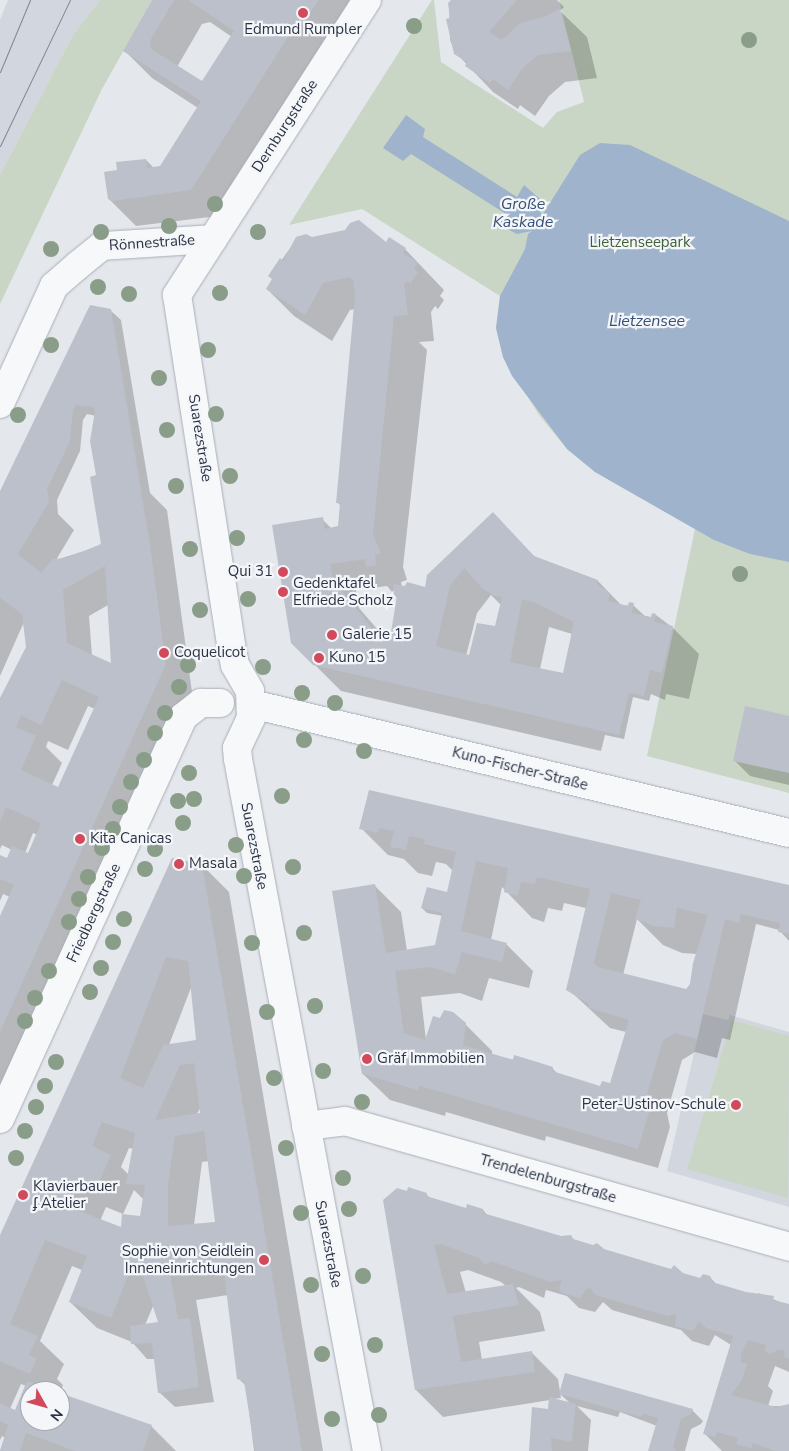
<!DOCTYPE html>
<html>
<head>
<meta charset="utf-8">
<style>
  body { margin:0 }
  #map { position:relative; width:789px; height:1451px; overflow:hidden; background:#e4e7ec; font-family:"Nunito Sans",sans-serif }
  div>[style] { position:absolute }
  .built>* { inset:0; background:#d2d6de }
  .green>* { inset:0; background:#c9d6c5 }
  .water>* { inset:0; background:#9fb4cc }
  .shadow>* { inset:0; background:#0003 }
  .building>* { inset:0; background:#bbc0ca }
  .roads { filter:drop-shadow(0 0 1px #a9aeb7) drop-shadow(0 0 1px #a9aeb7) }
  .minor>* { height:28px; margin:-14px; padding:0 14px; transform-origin:14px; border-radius:14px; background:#f7f8fa }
  .tram>* { height:1px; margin:-0.5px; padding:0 0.5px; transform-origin:0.5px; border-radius:0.5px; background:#7d8696 }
  .trees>* { width:16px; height:16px; margin:-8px; border-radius:50%; background:#899d89 }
  .dots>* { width:14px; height:14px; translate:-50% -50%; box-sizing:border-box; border:2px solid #f4f6f9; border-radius:50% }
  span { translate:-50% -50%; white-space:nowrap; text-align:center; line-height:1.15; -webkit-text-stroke:4.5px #f4f6f9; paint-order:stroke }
  .poi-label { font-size:15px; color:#2b3445 }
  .right { translate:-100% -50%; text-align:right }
  .left { translate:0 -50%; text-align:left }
  .street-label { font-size:15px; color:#2b3445 }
  .park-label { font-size:15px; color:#3f6138 }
  .water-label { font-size:16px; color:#34527a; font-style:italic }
  .north { position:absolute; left:20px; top:1381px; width:50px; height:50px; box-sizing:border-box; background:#f4f6f9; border:1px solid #a4a8b1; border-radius:50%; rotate:128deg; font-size:14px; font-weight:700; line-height:20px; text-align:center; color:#2b3445 }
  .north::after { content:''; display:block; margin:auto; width:18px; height:22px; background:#d1495b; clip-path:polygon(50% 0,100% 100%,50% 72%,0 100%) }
</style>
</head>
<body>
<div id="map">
  <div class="built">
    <div style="clip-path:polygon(8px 0,100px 0,73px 35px,0 175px,0 20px)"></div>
    <div style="clip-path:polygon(703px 1014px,728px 1020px,730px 1015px,789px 1032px,789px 1207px,667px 1171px)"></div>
  </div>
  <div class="green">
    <div style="clip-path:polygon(100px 0,152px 0,102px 89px,0 304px,0 175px,73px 35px)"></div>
    <div style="clip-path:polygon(432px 0,434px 0,441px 62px,543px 128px,557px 112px,584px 102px,559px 0,789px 0,789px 793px,647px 756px,695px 529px,595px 472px,567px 449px,539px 415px,503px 357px,496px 328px,500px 296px,362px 209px,289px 225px)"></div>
    <div style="clip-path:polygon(732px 1020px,789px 1036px,788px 1198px,687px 1169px)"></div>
  </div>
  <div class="water">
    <div style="clip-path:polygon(406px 115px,425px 129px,423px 137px,517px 197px,524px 185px,540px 199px,540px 212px,543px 214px,580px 155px,600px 143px,630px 145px,789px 221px,789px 562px,750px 554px,714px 540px,595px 472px,567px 449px,512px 376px,503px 357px,496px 328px,500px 296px,525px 249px,528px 234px,532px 231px,517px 234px,499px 225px,506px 214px,411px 154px,403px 161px,383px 148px)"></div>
  </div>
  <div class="shadow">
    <div style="clip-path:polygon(evenodd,154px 0,357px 0,218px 216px,136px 226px,109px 199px,118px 171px,146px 160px,154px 168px,161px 167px,198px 108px,152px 78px,125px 51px,154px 0,210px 22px,232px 37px,202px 82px,177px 67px,202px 24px,210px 22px)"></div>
    <div style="clip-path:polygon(453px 0,557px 0,564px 7px,560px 11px,587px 37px,597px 78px,565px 82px,549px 96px,535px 116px,520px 105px,518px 109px,493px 92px,456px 53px,450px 40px,449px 3px)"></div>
    <div style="clip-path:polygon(evenodd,299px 236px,386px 244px,405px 249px,444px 290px,440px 296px,444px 300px,438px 309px,435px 306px,431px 312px,434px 341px,419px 342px,427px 350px,403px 567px,407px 580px,401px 582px,402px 587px,426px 588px,493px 514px,536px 558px,598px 581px,622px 606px,633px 605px,646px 617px,651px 618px,656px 615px,672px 627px,699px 654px,689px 699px,666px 694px,665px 700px,651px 694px,649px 701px,633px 697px,624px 739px,605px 735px,601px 751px,341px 691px,292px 642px,322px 519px,332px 529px,339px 528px,341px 506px,337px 502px,356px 309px,350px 310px,332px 341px,294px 316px,267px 289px,273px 279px,270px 276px,299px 236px,387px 586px,398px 599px,392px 633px,378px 630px,359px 608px,356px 590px,387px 586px,299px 236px,491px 595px,501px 605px,496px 628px,470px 657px,466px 656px,477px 613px,491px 595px,299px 236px,549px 627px,572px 634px,564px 674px,540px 669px,549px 627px)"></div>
    <div style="clip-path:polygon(evenodd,110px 310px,121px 320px,150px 493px,167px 510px,192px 692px,0 1116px,0 919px,10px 897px,3px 894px,0 901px,0 857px,7px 860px,12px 850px,2px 845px,0 849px,0 699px,27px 647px,24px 622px,0 676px,0 494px,110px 310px,87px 414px,96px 416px,103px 545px,56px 560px,74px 530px,58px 514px,57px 500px,80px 451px,83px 420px,87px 414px,110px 310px,108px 605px,112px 665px,92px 656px,89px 616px,108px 605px,110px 310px,88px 706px,95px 709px,59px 788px,52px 785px,62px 763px,46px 747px,48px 741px,68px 750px,88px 706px,110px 310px,33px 833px,37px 835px,28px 854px,25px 853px,33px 833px)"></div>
    <div style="clip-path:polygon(789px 718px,789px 785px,750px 776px,734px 760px)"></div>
    <div style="clip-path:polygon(evenodd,369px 792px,789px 886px,789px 941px,779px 930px,756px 924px,730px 1040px,722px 1038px,717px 1058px,695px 1052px,682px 1060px,667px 1113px,670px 1127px,658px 1168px,546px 1136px,545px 1141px,446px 1112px,445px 1116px,390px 1100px,363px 1074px,374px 885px,401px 912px,407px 951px,436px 946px,443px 916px,427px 913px,422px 908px,448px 893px,453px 871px,446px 864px,436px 862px,432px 876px,418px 873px,404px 859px,388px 855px,361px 828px,369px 792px,502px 887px,532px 918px,544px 922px,548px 908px,562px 911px,564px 903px,586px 908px,568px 989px,610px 1028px,626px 1032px,611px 1085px,601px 1088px,559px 1075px,552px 1068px,492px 1055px,492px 1051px,465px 1024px,426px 1040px,421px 997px,460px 993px,482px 1001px,489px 978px,529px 988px,533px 971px,506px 944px,491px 940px,502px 887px,369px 792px,637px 919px,663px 945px,682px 953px,697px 954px,691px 985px,686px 990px,623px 975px,637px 919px)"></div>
    <div style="clip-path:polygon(evenodd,202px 865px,229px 892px,323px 1451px,254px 1451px,246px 1386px,239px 1379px,228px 1295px,196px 1300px,214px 1402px,175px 1407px,159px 1392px,155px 1359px,147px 1359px,132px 1342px,97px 1328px,70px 1302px,82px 1270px,72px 1266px,40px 1341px,64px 1364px,57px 1379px,63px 1385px,60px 1393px,30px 1391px,30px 1421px,60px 1421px,60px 1394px,151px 1426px,176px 1451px,0 1451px,5px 1438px,2px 1436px,0 1440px,0 1238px,202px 865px,192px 985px,198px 1041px,169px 1045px,192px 985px,202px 865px,201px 1106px,202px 1114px,197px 1114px,201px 1106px,202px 865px,129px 1148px,134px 1149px,129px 1175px,121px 1167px,129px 1148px,202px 865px,209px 1161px,216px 1223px,194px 1225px,202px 1162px,209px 1161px,202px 865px,134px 1190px,144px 1200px,141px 1218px,122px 1229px,100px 1221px,106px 1207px,123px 1214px,134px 1190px,202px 865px,154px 1304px,161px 1323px,145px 1325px,154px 1304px,202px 865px,21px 1384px,26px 1386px,16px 1411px,10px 1409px,21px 1384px)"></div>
    <div style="clip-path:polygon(evenodd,408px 1192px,426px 1194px,432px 1200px,467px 1209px,483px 1210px,488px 1216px,561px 1237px,571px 1236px,576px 1242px,701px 1279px,710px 1277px,716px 1284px,757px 1296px,759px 1293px,789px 1306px,789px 1372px,775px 1366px,768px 1386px,773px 1391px,768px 1406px,789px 1406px,789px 1451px,722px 1451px,705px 1434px,731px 1345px,715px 1335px,709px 1346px,692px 1341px,681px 1330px,612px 1310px,603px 1302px,595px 1312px,579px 1308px,567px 1296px,546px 1290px,544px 1298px,519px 1287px,516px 1288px,540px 1312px,545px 1331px,479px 1342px,482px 1360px,531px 1352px,558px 1379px,561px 1398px,553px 1399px,570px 1403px,560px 1394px,692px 1410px,703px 1421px,701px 1424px,691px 1429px,685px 1451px,650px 1451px,657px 1426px,620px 1412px,618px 1417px,577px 1406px,591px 1420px,588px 1451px,530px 1451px,549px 1410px,550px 1400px,443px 1417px,416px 1390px,384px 1201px,408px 1192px,468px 1270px,501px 1282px,506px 1286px,466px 1293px,460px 1272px,468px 1270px)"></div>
  </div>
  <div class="building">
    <div style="clip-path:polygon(152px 0,174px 0,150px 41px,151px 49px,202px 81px,234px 31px,188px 0,319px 0,297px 32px,293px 29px,191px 190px,113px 201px,108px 199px,104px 172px,117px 170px,116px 162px,146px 159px,147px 168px,160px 166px,201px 101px,123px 51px)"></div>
    <div style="clip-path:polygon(451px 0,517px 0,489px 32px,502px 40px,520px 23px,544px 17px,560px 9px,571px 51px,538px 55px,522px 69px,508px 90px,493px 79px,490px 83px,465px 66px,467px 62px,454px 54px,446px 19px,450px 18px,448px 3px)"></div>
    <div style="clip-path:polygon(evenodd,359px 220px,386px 242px,389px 237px,406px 248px,403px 253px,418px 263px,414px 269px,418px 272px,411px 283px,407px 281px,404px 284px,408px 315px,394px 316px,373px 534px,381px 553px,375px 555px,376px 565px,366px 567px,365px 559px,330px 564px,334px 585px,337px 585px,372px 628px,391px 632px,397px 596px,392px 595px,394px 584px,405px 586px,407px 582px,425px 587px,427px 575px,493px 512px,534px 556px,598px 580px,597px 584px,610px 593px,608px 601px,628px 606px,629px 602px,634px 603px,632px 613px,651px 617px,652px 613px,656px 614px,654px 622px,673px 626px,662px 673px,650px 670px,644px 696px,629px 693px,619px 735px,313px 665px,291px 643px,272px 525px,323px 517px,325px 529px,338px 526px,340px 503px,336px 503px,355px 295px,353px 280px,349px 277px,323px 283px,305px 315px,266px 289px,272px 279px,268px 276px,280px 258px,283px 261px,296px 237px,306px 234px,312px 237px,345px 230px,350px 223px,359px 220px,464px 568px,482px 588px,494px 596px,502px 597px,495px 626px,477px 623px,469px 655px,436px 646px,450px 586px,464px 568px,359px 220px,522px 600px,531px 601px,574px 622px,563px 673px,510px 662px,522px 600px)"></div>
    <div style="clip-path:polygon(evenodd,90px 305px,111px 309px,150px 545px,166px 664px,0 1032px,0 916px,14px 885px,0 879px,0 855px,7px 858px,12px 846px,28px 853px,41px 823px,6px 807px,0 822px,0 698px,26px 647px,22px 614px,0 598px,0 491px,90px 305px,76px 405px,93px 407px,95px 411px,90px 441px,96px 475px,90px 477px,101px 544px,67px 558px,53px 559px,41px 573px,18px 554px,49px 502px,47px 489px,70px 441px,73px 409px,76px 405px,90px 305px,105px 566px,111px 663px,67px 643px,63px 590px,105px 566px,90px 305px,62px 680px,99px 697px,58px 787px,21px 770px,36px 736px,16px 727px,21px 715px,41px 725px,62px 680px)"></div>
    <div style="clip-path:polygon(745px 706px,789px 716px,789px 773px,733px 761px)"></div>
    <div style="clip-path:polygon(evenodd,369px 790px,789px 885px,789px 934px,778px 932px,780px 923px,741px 914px,739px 923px,725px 919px,697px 1039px,675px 1033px,663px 1040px,647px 1094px,651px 1096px,648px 1105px,651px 1106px,638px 1149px,431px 1089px,419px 1086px,418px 1090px,362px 1074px,332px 891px,375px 884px,386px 953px,435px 945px,442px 913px,421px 908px,427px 887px,447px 892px,456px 852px,424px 844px,425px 839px,409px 836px,406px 850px,390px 847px,394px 831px,379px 828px,378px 833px,359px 829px,369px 790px,476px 861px,508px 868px,504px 892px,518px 896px,521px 882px,535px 884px,537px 877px,590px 889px,566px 990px,589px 1004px,589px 1008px,629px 1020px,610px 1083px,602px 1081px,600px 1086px,552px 1071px,553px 1067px,534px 1061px,514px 1055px,513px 1060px,463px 1045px,466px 1023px,453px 1012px,444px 1010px,440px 1018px,433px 1016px,425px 1040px,404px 1033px,395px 971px,432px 967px,455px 975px,462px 952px,502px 962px,507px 943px,461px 931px,476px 861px,369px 790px,611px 893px,641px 900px,635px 919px,654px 926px,674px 928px,677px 908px,708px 915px,693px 963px,690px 984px,686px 989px,598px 967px,594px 963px,611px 893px)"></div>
    <div style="clip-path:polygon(evenodd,172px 858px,202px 864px,302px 1451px,255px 1451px,244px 1381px,237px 1379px,223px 1264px,170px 1274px,178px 1319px,190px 1318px,199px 1387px,158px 1393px,152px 1343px,131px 1344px,130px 1326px,158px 1322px,143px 1276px,130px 1271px,111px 1318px,69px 1302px,87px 1256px,45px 1240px,10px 1324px,38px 1336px,29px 1355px,37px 1358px,30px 1374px,0 1361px,0 1235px,172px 858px,166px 957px,188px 961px,196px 1040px,163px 1045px,143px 1088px,120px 1078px,166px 957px,172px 858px,194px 1063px,200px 1113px,155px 1120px,180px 1065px,194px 1063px,172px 858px,102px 1122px,135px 1133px,126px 1184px,145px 1185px,140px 1216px,122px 1214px,121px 1227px,69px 1207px,79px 1181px,96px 1189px,111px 1155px,92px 1146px,102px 1122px,172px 858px,204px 1131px,215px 1222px,168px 1226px,168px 1185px,175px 1136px,204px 1131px)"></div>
    <div style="clip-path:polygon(408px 1187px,427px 1193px,426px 1196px,466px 1208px,467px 1204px,483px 1209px,483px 1213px,561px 1236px,571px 1235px,573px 1239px,593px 1245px,597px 1243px,604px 1249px,671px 1269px,674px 1265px,683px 1273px,700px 1278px,703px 1274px,710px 1276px,712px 1282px,746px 1292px,774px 1296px,773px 1300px,789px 1304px,789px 1358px,784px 1357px,785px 1351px,778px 1349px,770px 1355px,765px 1350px,766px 1345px,748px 1340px,741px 1354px,741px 1362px,747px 1364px,742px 1380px,731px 1395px,776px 1407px,789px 1404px,789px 1451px,775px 1451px,753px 1443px,751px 1448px,736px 1444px,738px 1438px,717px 1432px,715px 1437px,703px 1434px,733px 1336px,706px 1328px,699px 1321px,693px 1331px,675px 1326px,676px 1314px,668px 1316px,595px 1295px,591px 1289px,587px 1288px,580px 1298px,562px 1293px,559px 1288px,562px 1280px,550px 1282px,491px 1261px,485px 1265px,479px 1258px,441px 1244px,434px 1245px,447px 1294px,513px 1284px,519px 1305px,453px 1316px,461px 1362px,532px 1351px,535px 1372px,415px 1390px,383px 1200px,397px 1188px,407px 1191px)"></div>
    <div style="clip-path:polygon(565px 1373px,693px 1409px,691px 1414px,681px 1419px,673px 1447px,676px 1451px,648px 1451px,658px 1418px,644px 1414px,640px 1417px,559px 1394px)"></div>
    <div style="clip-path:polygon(27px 1381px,54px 1391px,30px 1391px,30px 1421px,60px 1421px,60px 1393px,152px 1425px,143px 1451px,75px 1451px,26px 1433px,20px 1451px,0 1451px,8px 1425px,0 1421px,0 1403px,15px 1410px)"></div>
    <div style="clip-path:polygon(549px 1397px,576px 1404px,572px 1442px,551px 1438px,552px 1451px,529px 1451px,532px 1407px,548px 1409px)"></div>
  </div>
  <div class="roads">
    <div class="minor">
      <div style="left:367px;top:0;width:351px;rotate:122.8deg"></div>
      <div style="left:177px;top:295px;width:364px;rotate:81.2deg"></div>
      <div style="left:233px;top:655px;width:10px;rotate:79deg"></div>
      <div style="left:235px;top:665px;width:30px;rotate:60deg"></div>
      <div style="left:250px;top:691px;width:27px;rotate:88deg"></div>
      <div style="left:251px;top:718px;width:33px;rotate:115deg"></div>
      <div style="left:237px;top:748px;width:11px;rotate:85deg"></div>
      <div style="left:238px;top:759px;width:704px;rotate:79.44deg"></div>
      <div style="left:0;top:404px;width:130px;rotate:-65.4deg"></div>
      <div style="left:54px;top:286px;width:30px;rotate:-41deg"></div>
      <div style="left:77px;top:266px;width:32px;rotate:-39deg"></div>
      <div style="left:102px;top:246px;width:111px;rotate:-3.6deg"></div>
      <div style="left:252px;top:704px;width:552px;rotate:13.51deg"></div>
      <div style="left:0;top:1119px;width:442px;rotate:-65.5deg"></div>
      <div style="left:183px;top:717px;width:23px;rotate:-38deg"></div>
      <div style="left:201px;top:703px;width:19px"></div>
      <div style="left:306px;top:1126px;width:39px;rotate:-7deg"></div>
      <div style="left:345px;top:1121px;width:462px;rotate:15.8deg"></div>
    </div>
  </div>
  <div class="tram">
    <div style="left:0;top:72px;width:78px;rotate:-67.4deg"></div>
    <div style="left:0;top:146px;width:162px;rotate:-64.4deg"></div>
  </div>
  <div class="trees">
    <div style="left:414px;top:26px"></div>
    <div style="left:749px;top:40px"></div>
    <div style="left:215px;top:204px"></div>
    <div style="left:169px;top:226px"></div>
    <div style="left:101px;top:232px"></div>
    <div style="left:258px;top:232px"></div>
    <div style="left:51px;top:249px"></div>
    <div style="left:98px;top:287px"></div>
    <div style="left:220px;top:293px"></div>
    <div style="left:129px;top:294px"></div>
    <div style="left:51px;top:345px"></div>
    <div style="left:208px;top:350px"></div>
    <div style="left:159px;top:378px"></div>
    <div style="left:216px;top:414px"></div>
    <div style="left:18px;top:415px"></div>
    <div style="left:167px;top:430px"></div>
    <div style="left:230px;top:476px"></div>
    <div style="left:176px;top:486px"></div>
    <div style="left:237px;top:538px"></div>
    <div style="left:190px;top:549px"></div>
    <div style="left:740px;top:574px"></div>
    <div style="left:248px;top:599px"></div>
    <div style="left:200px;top:610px"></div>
    <div style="left:188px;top:665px"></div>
    <div style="left:263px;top:667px"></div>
    <div style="left:179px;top:687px"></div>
    <div style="left:302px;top:693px"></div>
    <div style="left:335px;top:703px"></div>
    <div style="left:165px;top:713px"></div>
    <div style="left:155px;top:733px"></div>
    <div style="left:304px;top:740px"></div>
    <div style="left:364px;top:751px"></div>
    <div style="left:144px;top:760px"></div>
    <div style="left:189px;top:773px"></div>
    <div style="left:131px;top:782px"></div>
    <div style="left:282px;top:796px"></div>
    <div style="left:194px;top:799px"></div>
    <div style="left:178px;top:801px"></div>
    <div style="left:120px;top:807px"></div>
    <div style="left:183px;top:823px"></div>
    <div style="left:113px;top:829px"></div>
    <div style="left:236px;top:845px"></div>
    <div style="left:102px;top:848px"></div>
    <div style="left:155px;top:849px"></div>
    <div style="left:293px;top:867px"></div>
    <div style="left:145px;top:869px"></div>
    <div style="left:244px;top:876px"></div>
    <div style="left:88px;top:877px"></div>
    <div style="left:79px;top:899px"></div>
    <div style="left:124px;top:919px"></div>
    <div style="left:69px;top:922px"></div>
    <div style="left:304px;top:933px"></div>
    <div style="left:113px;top:942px"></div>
    <div style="left:252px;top:943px"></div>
    <div style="left:101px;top:968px"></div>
    <div style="left:49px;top:971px"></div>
    <div style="left:90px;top:992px"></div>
    <div style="left:35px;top:998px"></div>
    <div style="left:315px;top:1006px"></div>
    <div style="left:267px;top:1012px"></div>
    <div style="left:25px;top:1021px"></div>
    <div style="left:56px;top:1062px"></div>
    <div style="left:323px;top:1071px"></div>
    <div style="left:274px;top:1078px"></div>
    <div style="left:45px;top:1086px"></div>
    <div style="left:362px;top:1102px"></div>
    <div style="left:36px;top:1107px"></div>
    <div style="left:25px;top:1131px"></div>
    <div style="left:286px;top:1148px"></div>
    <div style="left:16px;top:1158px"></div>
    <div style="left:343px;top:1178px"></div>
    <div style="left:349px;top:1209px"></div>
    <div style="left:301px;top:1213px"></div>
    <div style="left:363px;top:1276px"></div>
    <div style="left:311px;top:1285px"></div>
    <div style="left:375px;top:1345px"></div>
    <div style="left:322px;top:1354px"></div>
    <div style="left:379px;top:1415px"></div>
    <div style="left:332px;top:1419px"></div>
  </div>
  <div class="dots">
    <div style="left:303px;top:13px;background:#d1495b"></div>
    <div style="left:283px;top:572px;background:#d1495b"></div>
    <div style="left:283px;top:592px;background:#d1495b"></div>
    <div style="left:332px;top:635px;background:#d1495b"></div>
    <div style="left:164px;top:653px;background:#d1495b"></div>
    <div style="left:319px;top:658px;background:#d1495b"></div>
    <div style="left:80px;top:839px;background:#d1495b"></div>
    <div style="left:179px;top:864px;background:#d1495b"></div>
    <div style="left:367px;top:1059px;background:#d1495b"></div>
    <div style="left:736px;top:1105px;background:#d1495b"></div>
    <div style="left:23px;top:1195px;background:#d1495b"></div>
    <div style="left:264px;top:1260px;background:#d1495b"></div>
  </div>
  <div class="poi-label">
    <span style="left:303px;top:30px">Edmund Rumpler</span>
    <span class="right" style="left:273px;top:572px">Qui 31</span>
    <span class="left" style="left:293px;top:592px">Gedenktafel<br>Elfriede Scholz</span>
    <span class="left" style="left:342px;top:635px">Galerie 15</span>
    <span class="left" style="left:174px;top:653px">Coquelicot</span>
    <span class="left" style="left:329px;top:658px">Kuno 15</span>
    <span class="left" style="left:90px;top:839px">Kita Canicas</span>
    <span class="left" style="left:189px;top:864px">Masala</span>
    <span class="left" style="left:377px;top:1059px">Gräf Immobilien</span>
    <span class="right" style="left:726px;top:1105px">Peter-Ustinov-Schule</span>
    <span class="left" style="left:33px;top:1195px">Klavierbauer<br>ʄ Atelier</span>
    <span class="right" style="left:254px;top:1260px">Sophie von Seidlein<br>Inneneinrichtungen</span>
  </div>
  <div class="street-label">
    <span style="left:285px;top:126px;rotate:-57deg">Dernburgstraße</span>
    <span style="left:152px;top:243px;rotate:-4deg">Rönnestraße</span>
    <span style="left:200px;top:438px;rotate:81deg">Suarezstraße</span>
    <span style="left:520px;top:769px;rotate:14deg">Kuno-Fischer-Straße</span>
    <span style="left:254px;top:846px;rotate:79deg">Suarezstraße</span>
    <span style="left:94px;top:913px;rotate:-65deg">Friedbergstraße</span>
    <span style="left:548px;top:1179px;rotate:16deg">Trendelenburgstraße</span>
    <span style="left:328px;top:1244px;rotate:79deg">Suarezstraße</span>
  </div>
  <div class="park-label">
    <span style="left:640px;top:243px">Lietzenseepark</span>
  </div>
  <div class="water-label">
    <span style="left:523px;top:213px">Große<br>Kaskade</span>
    <span style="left:647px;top:321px">Lietzensee</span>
  </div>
  <div class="north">N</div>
</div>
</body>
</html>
